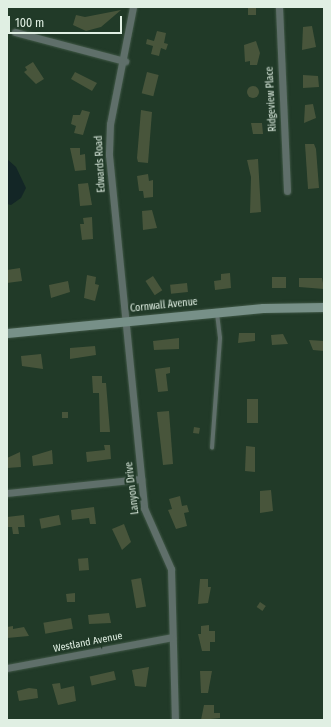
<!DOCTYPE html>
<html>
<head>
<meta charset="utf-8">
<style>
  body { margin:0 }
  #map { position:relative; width:331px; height:727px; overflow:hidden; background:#213a28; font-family:"Fira Sans Condensed",sans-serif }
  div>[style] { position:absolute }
  .water>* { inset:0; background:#132626 }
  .building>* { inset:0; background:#48553b; transform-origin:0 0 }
  .round { border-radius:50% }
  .roads { filter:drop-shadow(0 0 1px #405746) drop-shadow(0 0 1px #405746) }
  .lane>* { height:3.5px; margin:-1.75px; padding:0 1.75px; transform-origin:1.75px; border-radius:1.75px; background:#5f6f6a }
  .street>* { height:7px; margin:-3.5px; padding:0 3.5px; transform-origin:3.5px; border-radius:3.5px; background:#5f6f6a }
  .secondary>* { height:9px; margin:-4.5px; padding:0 4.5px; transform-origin:4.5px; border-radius:4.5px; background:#779088 }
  span { translate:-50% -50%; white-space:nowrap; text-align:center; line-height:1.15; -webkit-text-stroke:4px #213a28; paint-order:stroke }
  .street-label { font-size:10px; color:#e0efe3 }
  .frame { position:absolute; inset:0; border:8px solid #e0efe3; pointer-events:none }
  .scale { position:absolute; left:8px; top:16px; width:114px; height:18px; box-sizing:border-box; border:2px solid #e0efe3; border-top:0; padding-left:5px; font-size:12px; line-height:14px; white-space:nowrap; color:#e0efe3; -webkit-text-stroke:3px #213a28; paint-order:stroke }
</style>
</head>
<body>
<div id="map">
  <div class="water">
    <div style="clip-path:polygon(7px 159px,16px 167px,26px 188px,21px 198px,11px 205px,7px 204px)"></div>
  </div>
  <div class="building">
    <div style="left:248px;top:7px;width:8px;height:8px"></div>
    <div style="clip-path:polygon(121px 10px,101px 27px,86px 31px,73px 25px,76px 15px,85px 17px)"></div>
    <div style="clip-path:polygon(312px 26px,316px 47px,302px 50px,303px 27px)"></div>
    <div style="clip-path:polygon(157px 31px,166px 33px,164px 43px,168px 44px,166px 50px,161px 48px,159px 56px,151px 54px,153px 46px,146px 44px,147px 39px,154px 41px)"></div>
    <div style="clip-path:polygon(256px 41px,260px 53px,257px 65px,250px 65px,250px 61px,245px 62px,244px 45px)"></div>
    <div style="clip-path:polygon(33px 62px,44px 79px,36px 84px,24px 72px,27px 70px,25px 67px)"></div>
    <div style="clip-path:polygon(75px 72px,97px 83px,92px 91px,71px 79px)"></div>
    <div style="left:147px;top:72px;width:12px;height:22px;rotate:14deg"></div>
    <div style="clip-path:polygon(303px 75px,318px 76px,319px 87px,303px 88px)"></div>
    <div class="round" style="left:247px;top:86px;width:12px;height:12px"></div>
    <div style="clip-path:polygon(313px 104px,316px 118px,304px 123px,305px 105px)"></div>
    <div style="clip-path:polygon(82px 110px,90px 112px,83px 135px,74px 133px,76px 126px,71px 124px,73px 115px,80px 115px)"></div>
    <div style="clip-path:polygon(141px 110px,152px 112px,148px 163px,138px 162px,137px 158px)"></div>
    <div style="clip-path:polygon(251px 123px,262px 123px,263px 134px,253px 134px)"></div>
    <div style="clip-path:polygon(305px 144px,314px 144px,316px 149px,319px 188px,308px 189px)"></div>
    <div style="clip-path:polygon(70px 148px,80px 148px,80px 155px,85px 154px,86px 170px,75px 171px)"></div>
    <div style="clip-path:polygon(258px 159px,261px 212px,250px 213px,251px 177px,247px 160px)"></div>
    <div style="clip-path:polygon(148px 174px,149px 181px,153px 180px,153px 197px,144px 198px,143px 191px,139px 191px,137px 176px)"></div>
    <div style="clip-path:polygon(88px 183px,92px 205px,80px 206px,78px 184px)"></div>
    <div style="clip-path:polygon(152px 210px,157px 228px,143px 230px,142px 211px)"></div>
    <div style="clip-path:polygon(92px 217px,93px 239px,82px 240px,80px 224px,84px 224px,83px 218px)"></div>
    <div style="clip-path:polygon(20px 268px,22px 281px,7px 283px,7px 270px)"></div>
    <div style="clip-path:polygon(230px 273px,231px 288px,215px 290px,214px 281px,221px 280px,221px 274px)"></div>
    <div style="clip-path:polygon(87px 275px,96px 277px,95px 284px,99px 285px,95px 301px,84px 298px)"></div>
    <div style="left:153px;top:276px;width:17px;height:9px;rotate:57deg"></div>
    <div style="left:272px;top:277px;width:14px;height:11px"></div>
    <div style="clip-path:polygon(299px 278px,322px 278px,324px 289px,299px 287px)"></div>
    <div style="clip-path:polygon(68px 281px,70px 292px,51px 298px,49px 285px)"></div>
    <div style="left:187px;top:283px;width:9px;height:17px;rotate:84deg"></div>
    <div style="clip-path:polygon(239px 333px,255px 333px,255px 341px,238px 343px)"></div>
    <div style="clip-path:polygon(283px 334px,288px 344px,272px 345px,271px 335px)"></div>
    <div style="clip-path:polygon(179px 338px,179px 349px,154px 350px,153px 341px)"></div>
    <div style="clip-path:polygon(309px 340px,324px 341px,324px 351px,313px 350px)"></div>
    <div style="clip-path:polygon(95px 346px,96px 355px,70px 359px,70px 348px)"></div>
    <div style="clip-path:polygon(41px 354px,43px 369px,22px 366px,21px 356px)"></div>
    <div style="clip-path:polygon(170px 367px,170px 373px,166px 374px,168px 391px,158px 392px,155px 369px)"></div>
    <div style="clip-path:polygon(92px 376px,102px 376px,102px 383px,106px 383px,110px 432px,100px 432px,99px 393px,93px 393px)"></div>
    <div style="left:247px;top:399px;width:11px;height:24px"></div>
    <div style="clip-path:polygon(169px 411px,173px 464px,163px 465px,157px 412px)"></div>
    <div style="left:62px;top:412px;width:6px;height:6px"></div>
    <div style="left:194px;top:427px;width:6px;height:6px;rotate:9deg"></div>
    <div style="clip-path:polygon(104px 445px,110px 445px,111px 459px,87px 462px,86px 452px,105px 450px)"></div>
    <div style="clip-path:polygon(246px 446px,255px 447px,255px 472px,245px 471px)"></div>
    <div style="clip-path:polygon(52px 450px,53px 464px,33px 466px,32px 456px)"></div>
    <div style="clip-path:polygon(20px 452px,21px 467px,7px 468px,7px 458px)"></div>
    <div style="clip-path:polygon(271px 490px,273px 511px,260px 513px,260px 491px)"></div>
    <div style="clip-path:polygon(180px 496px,182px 506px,187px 505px,189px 512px,184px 513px,187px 526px,176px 529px,168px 510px,172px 509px,169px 499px)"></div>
    <div style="clip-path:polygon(94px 507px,96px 524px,90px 524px,89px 518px,72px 520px,71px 510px)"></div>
    <div style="clip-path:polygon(24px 515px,25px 527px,18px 527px,19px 534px,13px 534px,12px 527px,7px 527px,7px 517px)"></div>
    <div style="left:59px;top:515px;width:10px;height:20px;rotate:79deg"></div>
    <div style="clip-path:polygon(124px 524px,131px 542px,122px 550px,112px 529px)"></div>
    <div style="left:88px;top:558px;width:12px;height:10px;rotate:85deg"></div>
    <div style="left:141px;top:578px;width:29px;height:10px;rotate:80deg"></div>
    <div style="clip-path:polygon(200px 579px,208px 579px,208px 587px,211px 587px,208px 603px,198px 604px)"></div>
    <div style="clip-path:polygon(75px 593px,75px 602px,67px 602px,66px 594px)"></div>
    <div style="left:260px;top:602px;width:7px;height:6px;rotate:34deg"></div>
    <div style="clip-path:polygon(109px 613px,111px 623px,89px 624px,88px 615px)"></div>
    <div style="left:71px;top:618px;width:11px;height:28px;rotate:80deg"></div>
    <div style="clip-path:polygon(209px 625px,209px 631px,215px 631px,215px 642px,210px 642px,210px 651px,202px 651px,198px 634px,201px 634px,201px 626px)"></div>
    <div style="clip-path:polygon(13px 626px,13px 629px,24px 627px,29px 636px,7px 638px,7px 627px)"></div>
    <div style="clip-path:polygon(149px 667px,146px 687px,135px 686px,132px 670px)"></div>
    <div style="left:114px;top:671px;width:9px;height:25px;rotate:77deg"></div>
    <div style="clip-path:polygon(200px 671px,212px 671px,208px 693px,201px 693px)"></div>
    <div style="clip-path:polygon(60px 683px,61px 689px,74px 686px,76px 701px,58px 705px,52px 684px)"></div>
    <div style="clip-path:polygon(29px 688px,37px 689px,38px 698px,19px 701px,17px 691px)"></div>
    <div style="clip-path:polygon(204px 705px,214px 705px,214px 713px,220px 713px,220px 718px,201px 720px)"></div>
  </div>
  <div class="roads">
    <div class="lane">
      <div style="left:212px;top:448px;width:110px;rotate:-85.8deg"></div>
      <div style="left:220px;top:338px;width:25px;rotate:-97deg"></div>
    </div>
    <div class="street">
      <div style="left:133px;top:7px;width:119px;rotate:101.1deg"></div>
      <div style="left:110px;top:124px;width:31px;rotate:92deg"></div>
      <div style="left:109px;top:155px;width:355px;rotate:84.3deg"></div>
      <div style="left:144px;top:508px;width:67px;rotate:66.1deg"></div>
      <div style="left:171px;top:569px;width:151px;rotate:88.5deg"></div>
      <div style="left:279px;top:7px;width:184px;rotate:87.5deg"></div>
      <div style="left:15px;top:32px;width:114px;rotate:14.8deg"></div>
      <div style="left:7px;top:493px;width:135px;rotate:-6deg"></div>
      <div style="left:7px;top:668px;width:168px;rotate:-10.6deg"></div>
    </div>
    <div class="secondary">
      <div style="left:7px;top:333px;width:257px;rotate:-5.6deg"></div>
      <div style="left:263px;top:308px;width:61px;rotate:-0.9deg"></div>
    </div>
  </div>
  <div class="street-label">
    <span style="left:272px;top:99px;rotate:-93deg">Ridgeview Place</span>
    <span style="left:101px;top:164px;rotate:-93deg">Edwards Road</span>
    <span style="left:164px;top:306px;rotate:-6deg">Cornwall Avenue</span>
    <span style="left:133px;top:488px;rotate:-97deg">Lanyon Drive</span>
    <span style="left:88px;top:643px;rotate:-11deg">Westland Avenue</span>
  </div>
  <div class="frame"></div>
  <div class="scale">100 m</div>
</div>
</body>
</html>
